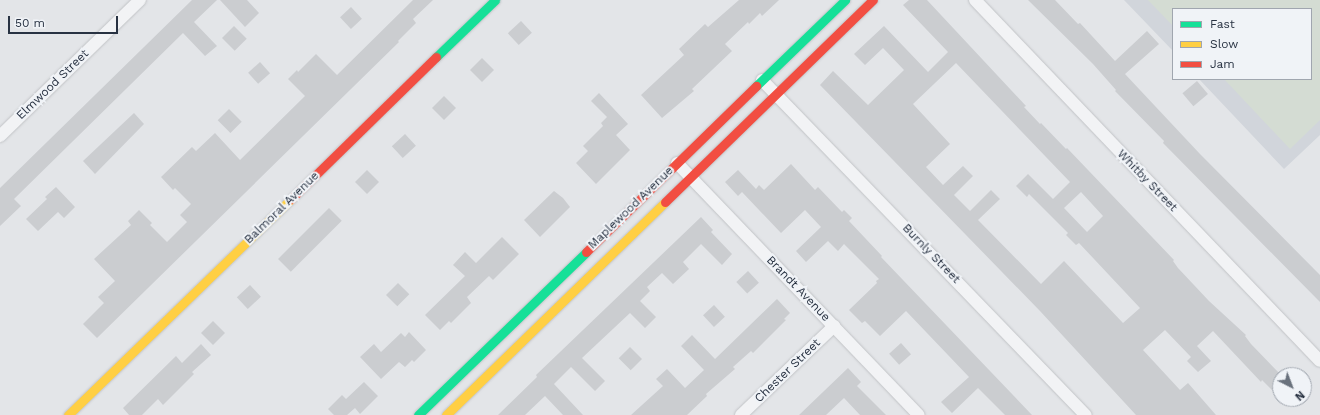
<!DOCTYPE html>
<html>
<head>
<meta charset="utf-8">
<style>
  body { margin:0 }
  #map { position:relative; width:1320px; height:415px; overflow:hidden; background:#e3e5e8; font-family:"Work Sans",sans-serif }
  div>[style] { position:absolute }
  .built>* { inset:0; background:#d1d5db }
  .green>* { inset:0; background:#d4dcd3 }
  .building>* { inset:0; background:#cbcdd0; transform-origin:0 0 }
  .roads { filter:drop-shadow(0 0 1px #c1c3c6) drop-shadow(0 0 1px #c1c3c6) }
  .street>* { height:12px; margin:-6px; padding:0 6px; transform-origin:6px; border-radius:6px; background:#f2f3f5 }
  .fast>* { height:9px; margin:-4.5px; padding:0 4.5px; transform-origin:4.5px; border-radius:4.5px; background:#16e098 }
  .slow>* { height:9px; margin:-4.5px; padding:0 4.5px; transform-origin:4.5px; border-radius:4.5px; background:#ffcf43 }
  .jam>* { height:9px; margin:-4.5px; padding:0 4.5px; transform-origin:4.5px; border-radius:4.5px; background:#f24e42 }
  span { translate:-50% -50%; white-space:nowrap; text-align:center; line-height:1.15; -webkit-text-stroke:4px #f0f3f7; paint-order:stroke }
  .street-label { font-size:12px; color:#283242 }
  .legend { position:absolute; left:1172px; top:8px; width:140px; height:72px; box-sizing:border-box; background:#f0f3f7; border:1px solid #a0a6af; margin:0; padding:5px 7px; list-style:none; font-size:12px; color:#283242 }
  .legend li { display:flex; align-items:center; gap:8px; height:20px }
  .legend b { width:20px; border:1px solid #a0a6af }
  .north { position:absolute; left:1272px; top:367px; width:40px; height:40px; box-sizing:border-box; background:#f0f3f7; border:1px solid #a0a6af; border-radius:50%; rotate:138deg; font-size:11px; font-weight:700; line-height:16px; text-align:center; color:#283242 }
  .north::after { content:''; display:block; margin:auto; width:14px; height:18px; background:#69717c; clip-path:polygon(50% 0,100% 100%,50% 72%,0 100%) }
  .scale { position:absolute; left:8px; top:16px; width:110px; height:18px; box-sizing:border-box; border:2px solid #283242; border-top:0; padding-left:5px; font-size:12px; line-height:14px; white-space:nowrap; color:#283242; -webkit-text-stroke:3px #f0f3f7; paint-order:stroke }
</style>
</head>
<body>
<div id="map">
  <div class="built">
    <div style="clip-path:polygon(1124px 0,1320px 0,1320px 135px,1284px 169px,1199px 79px,1311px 79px,1311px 9px,1173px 9px,1173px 51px)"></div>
  </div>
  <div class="green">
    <div style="clip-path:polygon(1148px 0,1320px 0,1320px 120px,1290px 149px,1224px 79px,1311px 79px,1311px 9px,1173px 9px,1173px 26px)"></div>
  </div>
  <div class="building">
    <div style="clip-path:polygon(192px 0,217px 0,194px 22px,217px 46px,205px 56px,183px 33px,14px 199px,21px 206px,0 226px,0 188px)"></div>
    <div style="clip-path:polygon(220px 0,247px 0,259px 13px,245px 27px)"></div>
    <div style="clip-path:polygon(413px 0,433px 0,413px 19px,416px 23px,398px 41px,399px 42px,97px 338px,83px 324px,104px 303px,98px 297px,115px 281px,94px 259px,131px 225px,128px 221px,139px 210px,152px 223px,150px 225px,167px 242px,187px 222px,180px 215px,191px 204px,175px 188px,173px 190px,161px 177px,192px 147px,196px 151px,215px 133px,240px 160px,305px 96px,288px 79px,297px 70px,298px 72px,316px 54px,337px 75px)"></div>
    <div style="clip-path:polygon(739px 0,779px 0,762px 16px,760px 13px,749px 24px,748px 22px,725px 44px,732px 51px,692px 89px,694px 91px,662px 118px,641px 95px,684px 55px,679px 49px,705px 24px,708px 27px)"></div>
    <div style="clip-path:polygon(evenodd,909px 0,927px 0,1026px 106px,1024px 107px,1040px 124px,1041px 123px,1066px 149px,1067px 148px,1174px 260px,1173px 261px,1178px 268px,1209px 301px,1246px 335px,1245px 336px,1251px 344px,1280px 374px,1280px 398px,1262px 380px,1261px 382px,1213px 331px,1197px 346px,1211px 361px,1198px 372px,1187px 361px,1191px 357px,1165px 330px,1143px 350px,1180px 390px,1188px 383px,1216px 415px,1136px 415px,1040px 311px,820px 85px,833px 71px,868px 105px,904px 70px,883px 48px,865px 65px,854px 54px,884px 26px,928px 72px,948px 52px,903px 5px,909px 0,956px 63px,1070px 182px,1053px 199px,1028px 174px,1016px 186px,1027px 197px,1029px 194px,1068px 233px,1066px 235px,1076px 245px,1079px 243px,1140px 308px,1123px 323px,1064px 261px,1041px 284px,978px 220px,1000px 199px,991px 190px,970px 211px,954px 195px,973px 176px,963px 166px,943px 185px,926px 167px,950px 144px,913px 104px,956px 63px,909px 0,1081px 192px,1103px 216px,1087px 232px,1064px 208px,1081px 192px)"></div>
    <div style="clip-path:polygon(1028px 0,1055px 0,1078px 24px,1080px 23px,1115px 61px,1147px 31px,1159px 44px,1125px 74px,1200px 154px,1320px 275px,1320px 302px,1163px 143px,1164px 141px,1115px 91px,1116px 90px,1093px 64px)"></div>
    <div style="left:351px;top:7px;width:16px;height:15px;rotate:47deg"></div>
    <div style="left:521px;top:21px;width:16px;height:18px;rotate:47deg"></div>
    <div style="left:234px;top:26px;width:18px;height:17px;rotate:45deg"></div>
    <div style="left:482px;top:58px;width:17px;height:17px;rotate:45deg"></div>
    <div style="left:260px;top:62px;width:15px;height:16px;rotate:48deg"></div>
    <div style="left:1197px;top:81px;width:17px;height:19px;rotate:50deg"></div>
    <div style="clip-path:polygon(599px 93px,628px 124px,616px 135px,630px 150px,596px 184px,576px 163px,588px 151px,583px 146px,603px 126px,601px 123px,607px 117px,591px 101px)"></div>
    <div style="left:444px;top:96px;width:17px;height:17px;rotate:45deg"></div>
    <div style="left:229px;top:109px;width:18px;height:16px;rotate:45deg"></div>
    <div style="clip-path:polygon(134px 113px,144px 124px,95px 174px,83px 161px)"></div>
    <div style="left:405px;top:134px;width:16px;height:18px;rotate:47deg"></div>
    <div style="clip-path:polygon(791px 164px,815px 190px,818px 187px,842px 212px,844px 210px,852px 218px,849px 221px,882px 256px,881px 257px,1032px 415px,1005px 415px,978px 388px,952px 413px,941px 402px,969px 377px,906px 311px,880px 336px,865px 321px,862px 323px,849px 310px,877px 283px,876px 281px,879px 279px,844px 244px,838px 251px,828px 241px,806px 262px,796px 251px,821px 227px,805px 210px,781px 233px,742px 192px,738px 196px,725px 182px,738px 170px,756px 189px,759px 185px,764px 190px)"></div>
    <div style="left:367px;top:170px;width:17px;height:17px;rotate:45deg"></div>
    <div style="clip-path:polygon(56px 187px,75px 207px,64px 218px,58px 212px,38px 231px,26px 219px,47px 199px,45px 197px)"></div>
    <div style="clip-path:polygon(554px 191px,563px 198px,570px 207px,540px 237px,524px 220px)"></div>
    <div style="left:329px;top:208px;width:18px;height:72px;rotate:45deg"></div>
    <div style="clip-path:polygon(701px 217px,713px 230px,711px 232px,732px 254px,722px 265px,701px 244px,683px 262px,689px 269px,673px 284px,662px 273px,647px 287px,650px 291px,640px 301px,656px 317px,645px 328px,630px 313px,582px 358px,605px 381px,595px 391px,571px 367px,554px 384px,583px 415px,563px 415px,545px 396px,525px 415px,498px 415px,537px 377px,536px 375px)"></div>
    <div style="clip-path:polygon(502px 237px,519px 254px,493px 280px,489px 276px,467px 297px,471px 303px,451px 323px,449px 321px,440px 330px,425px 315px,465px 276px,453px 265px,465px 252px,476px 263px)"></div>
    <div style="left:748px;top:271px;width:16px;height:16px;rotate:47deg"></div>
    <div style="left:398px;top:283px;width:16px;height:17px;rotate:45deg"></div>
    <div style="left:250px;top:285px;width:16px;height:18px;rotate:47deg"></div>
    <div style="clip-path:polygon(777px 299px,790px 313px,784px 319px,786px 320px,753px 353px,751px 351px,733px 367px,735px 369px,706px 394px,707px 396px,687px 415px,631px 415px,663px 386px,656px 379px,667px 369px,685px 388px,704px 370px,681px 346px,692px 335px,715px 359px)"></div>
    <div style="left:714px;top:305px;width:16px;height:15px;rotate:47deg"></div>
    <div style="left:213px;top:321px;width:17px;height:17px;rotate:45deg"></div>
    <div style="clip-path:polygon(409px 332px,426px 350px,414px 362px,412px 360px,405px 367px,399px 362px,381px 379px,360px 357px,374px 344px,381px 352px,401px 333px,405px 337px)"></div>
    <div style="left:901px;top:343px;width:15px;height:16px;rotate:48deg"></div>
    <div style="clip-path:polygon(201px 344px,211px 355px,192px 372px,194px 374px,163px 405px,158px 399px,142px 415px,129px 415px,123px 408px,176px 356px,182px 363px)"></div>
    <div style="left:630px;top:347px;width:17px;height:16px;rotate:45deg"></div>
    <div style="clip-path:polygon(848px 368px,861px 382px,857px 386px,886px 415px,860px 415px,844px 398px,826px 415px,799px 415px)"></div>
    <div style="clip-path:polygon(364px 382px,378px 396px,360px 414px,355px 408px,347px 415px,334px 415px,328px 409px,342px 395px,346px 399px)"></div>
  </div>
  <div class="roads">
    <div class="street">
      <div style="left:975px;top:0;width:499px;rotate:46.3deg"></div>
      <div style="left:762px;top:80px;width:466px;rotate:46deg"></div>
      <div style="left:0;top:136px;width:195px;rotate:-44.2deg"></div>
      <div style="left:677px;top:163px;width:349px;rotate:46.2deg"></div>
      <div style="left:741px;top:415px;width:129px;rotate:-43.7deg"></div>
    </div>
    <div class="fast">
      <div style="left:436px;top:57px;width:82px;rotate:-44deg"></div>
      <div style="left:756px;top:86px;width:124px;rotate:-44deg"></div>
      <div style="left:418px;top:415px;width:234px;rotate:-44.1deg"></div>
    </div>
    <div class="slow">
      <div style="left:68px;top:415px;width:310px;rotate:-44.1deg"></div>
      <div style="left:446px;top:415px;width:305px;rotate:-44.2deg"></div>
    </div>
    <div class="jam">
      <div style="left:291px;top:199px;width:203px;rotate:-44.4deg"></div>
      <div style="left:665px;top:202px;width:290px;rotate:-44.2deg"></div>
      <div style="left:586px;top:252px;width:238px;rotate:-44.3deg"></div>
    </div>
  </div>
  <div class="street-label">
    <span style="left:53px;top:85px;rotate:-44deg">Elmwood Street</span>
    <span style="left:1147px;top:181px;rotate:46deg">Whitby Street</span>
    <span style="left:282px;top:208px;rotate:-44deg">Balmoral Avenue</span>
    <span style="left:631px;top:208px;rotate:-44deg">Maplewood Avenue</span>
    <span style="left:931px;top:254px;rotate:46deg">Burnly Street</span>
    <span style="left:798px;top:289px;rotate:46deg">Brandt Avenue</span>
    <span style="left:788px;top:371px;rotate:-44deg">Chester Street</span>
  </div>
  <ul class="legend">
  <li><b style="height:5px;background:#16e098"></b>Fast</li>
  <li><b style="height:5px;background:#ffcf43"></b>Slow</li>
  <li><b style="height:5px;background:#f24e42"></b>Jam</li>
  </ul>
  <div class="north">N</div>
  <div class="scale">50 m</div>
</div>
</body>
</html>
